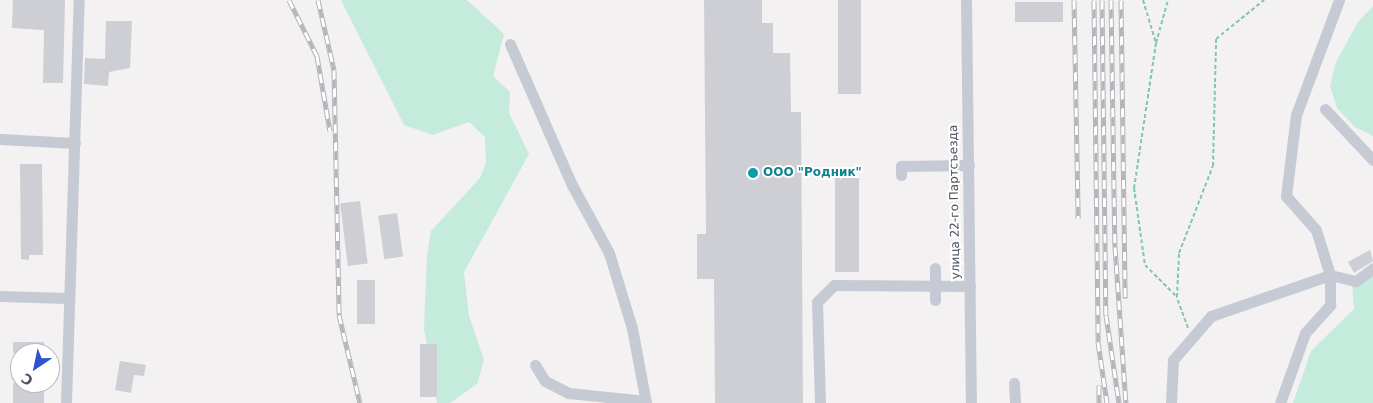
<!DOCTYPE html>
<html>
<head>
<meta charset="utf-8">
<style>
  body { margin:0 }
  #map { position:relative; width:1373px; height:403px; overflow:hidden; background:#f3f1f1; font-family:"DejaVu Sans",sans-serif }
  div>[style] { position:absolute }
  .green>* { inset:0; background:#c4ebdb }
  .building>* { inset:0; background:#cecfd4; transform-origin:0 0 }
  .path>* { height:2px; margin-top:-1px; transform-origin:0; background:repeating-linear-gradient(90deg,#80c6b1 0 4px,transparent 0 6.5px) }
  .minor>* { height:11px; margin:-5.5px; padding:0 5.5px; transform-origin:5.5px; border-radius:5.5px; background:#c6cad4 }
  .rail>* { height:5px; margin-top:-2.5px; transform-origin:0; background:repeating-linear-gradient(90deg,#fff 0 9px,#b4b5ba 0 18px); box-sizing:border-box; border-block:1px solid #b4b5ba }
  .dots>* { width:14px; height:14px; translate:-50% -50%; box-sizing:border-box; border:2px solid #fff; border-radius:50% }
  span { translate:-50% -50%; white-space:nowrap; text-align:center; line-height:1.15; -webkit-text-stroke:4px #fff; paint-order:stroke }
  .culture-label { font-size:12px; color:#0d838f; font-weight:700 }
  .left { translate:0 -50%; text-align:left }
  .street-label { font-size:12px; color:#4a505c }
  .north { position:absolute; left:10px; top:343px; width:50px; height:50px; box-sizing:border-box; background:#fff; border:1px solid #b7b9be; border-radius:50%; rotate:214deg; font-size:14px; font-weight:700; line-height:20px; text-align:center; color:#4a505c }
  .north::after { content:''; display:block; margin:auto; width:18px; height:22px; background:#2d53d1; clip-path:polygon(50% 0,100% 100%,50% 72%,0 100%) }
</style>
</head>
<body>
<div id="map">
  <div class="green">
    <div style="clip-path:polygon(341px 0,467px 0,504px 34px,493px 76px,510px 92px,509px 113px,529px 154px,464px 272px,469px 316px,484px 360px,477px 384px,450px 403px,437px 403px,424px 329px,427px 255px,431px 231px,480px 178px,486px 163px,485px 137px,469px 122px,433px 135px,404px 125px)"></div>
    <div style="clip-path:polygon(1373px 6px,1373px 136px,1355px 127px,1337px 108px,1330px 86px,1336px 62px,1358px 22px)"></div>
    <div style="clip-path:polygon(1373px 273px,1373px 403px,1293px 403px,1311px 351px,1354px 309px,1352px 284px)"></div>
  </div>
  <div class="building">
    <div style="clip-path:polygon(13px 0,65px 0,63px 83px,43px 83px,44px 30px,12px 28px)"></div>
    <div style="clip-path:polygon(704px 0,762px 0,762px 23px,773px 23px,773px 53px,790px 53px,791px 112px,801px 112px,803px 403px,715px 403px,714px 279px,697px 279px,697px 234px,706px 234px)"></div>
    <div style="left:838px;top:0;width:23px;height:94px"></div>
    <div style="left:1063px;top:2px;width:20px;height:48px;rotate:90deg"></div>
    <div style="clip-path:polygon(106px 21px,132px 21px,130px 68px,109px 72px,108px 86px,84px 84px,85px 58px,105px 59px)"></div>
    <div style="clip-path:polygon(20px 164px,42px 164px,43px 255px,29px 255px,29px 260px,21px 259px)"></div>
    <div style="left:835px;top:177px;width:24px;height:95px"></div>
    <div style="left:360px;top:201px;width:63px;height:20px;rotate:83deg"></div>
    <div style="left:397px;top:213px;width:44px;height:19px;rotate:82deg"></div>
    <div style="clip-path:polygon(1370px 250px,1373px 261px,1354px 273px,1348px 262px)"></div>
    <div style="left:357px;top:280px;width:18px;height:44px"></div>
    <div style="left:13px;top:342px;width:31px;height:11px"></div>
    <div style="left:420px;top:344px;width:17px;height:53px"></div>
    <div style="clip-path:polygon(120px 361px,146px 365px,144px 376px,134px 375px,131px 393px,115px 390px)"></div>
    <div style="left:13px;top:383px;width:31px;height:20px"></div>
  </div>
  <div class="path">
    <div style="left:1143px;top:0;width:45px;rotate:73.2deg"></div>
    <div style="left:1156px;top:43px;width:147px;rotate:98.6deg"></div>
    <div style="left:1134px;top:188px;width:78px;rotate:81.9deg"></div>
    <div style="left:1145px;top:265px;width:45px;rotate:45deg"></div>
    <div style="left:1156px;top:43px;width:45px;rotate:-74.4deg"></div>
    <div style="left:1188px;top:328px;width:33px;rotate:-110deg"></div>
    <div style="left:1177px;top:297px;width:44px;rotate:-87.4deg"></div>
    <div style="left:1179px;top:253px;width:93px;rotate:-68.7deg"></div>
    <div style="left:1213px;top:166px;width:127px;rotate:-88.6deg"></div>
    <div style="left:1216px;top:39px;width:62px;rotate:-39.1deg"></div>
  </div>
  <div class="minor">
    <div style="left:966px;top:0;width:403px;rotate:89.3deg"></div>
    <div style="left:510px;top:44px;width:154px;rotate:66.3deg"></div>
    <div style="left:572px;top:185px;width:77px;rotate:61.4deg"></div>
    <div style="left:609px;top:253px;width:78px;rotate:73deg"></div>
    <div style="left:632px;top:328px;width:76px;rotate:79.4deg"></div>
    <div style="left:1325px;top:109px;width:70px;rotate:46.7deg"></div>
    <div style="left:0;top:139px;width:75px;rotate:3.1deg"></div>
    <div style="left:901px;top:175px;width:9px;rotate:-90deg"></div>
    <div style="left:901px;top:166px;width:68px;rotate:-0.8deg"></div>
    <div style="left:935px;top:268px;width:32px;rotate:90deg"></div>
    <div style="left:0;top:296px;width:66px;rotate:1.7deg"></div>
    <div style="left:535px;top:365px;width:19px;rotate:58deg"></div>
    <div style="left:545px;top:381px;width:27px;rotate:27deg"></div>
    <div style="left:569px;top:393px;width:77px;rotate:5.9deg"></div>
    <div style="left:1014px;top:383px;width:20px;rotate:87deg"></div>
    <div style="left:66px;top:403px;width:403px;rotate:-88.2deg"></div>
    <div style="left:820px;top:403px;width:101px;rotate:-91.7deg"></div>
    <div style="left:817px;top:302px;width:24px;rotate:-45deg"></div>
    <div style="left:834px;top:285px;width:136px;rotate:0.4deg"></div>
    <div style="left:1171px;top:403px;width:43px;rotate:-87.3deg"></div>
    <div style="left:1173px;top:360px;width:58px;rotate:-49.2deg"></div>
    <div style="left:1211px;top:316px;width:126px;rotate:-19deg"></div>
    <div style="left:1330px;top:275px;width:27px;rotate:13deg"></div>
    <div style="left:1356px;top:281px;width:21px;rotate:-37deg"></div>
    <div style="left:1280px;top:403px;width:74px;rotate:-70.3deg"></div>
    <div style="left:1305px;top:333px;width:38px;rotate:-48deg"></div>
    <div style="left:1330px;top:305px;width:30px;rotate:-90deg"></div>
    <div style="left:1330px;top:275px;width:47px;rotate:-107.3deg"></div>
    <div style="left:1316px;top:230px;width:45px;rotate:-131.4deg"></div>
    <div style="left:1286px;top:196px;width:82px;rotate:-83deg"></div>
    <div style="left:1296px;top:115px;width:123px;rotate:-69.5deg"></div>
  </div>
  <div class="rail">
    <div style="left:289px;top:0;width:63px;rotate:63.4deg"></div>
    <div style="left:317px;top:56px;width:76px;rotate:80.2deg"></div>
    <div style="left:318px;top:0;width:72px;rotate:77.1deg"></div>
    <div style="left:334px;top:70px;width:245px;rotate:88.8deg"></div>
    <div style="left:339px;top:315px;width:90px;rotate:76.6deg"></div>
    <div style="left:1074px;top:0;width:218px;rotate:88.9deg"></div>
    <div style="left:1094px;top:0;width:342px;rotate:89.3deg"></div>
    <div style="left:1098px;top:342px;width:62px;rotate:81.6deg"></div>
    <div style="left:1102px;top:0;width:315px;rotate:89.3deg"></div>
    <div style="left:1106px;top:315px;width:89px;rotate:81.6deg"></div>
    <div style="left:1111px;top:0;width:247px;rotate:89.1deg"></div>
    <div style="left:1115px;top:247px;width:156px;rotate:86deg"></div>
    <div style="left:1121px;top:0;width:298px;rotate:89.2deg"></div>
    <div style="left:1099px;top:385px;width:18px;rotate:90deg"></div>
  </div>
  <div class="dots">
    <div style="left:753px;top:173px;background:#0f9aa8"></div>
  </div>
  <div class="culture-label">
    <span class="left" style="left:763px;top:173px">ООО "Родник"</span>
  </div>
  <div class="street-label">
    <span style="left:955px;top:202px;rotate:-91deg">улица 22-го Партсъезда</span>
  </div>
  <div class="north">С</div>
</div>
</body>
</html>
